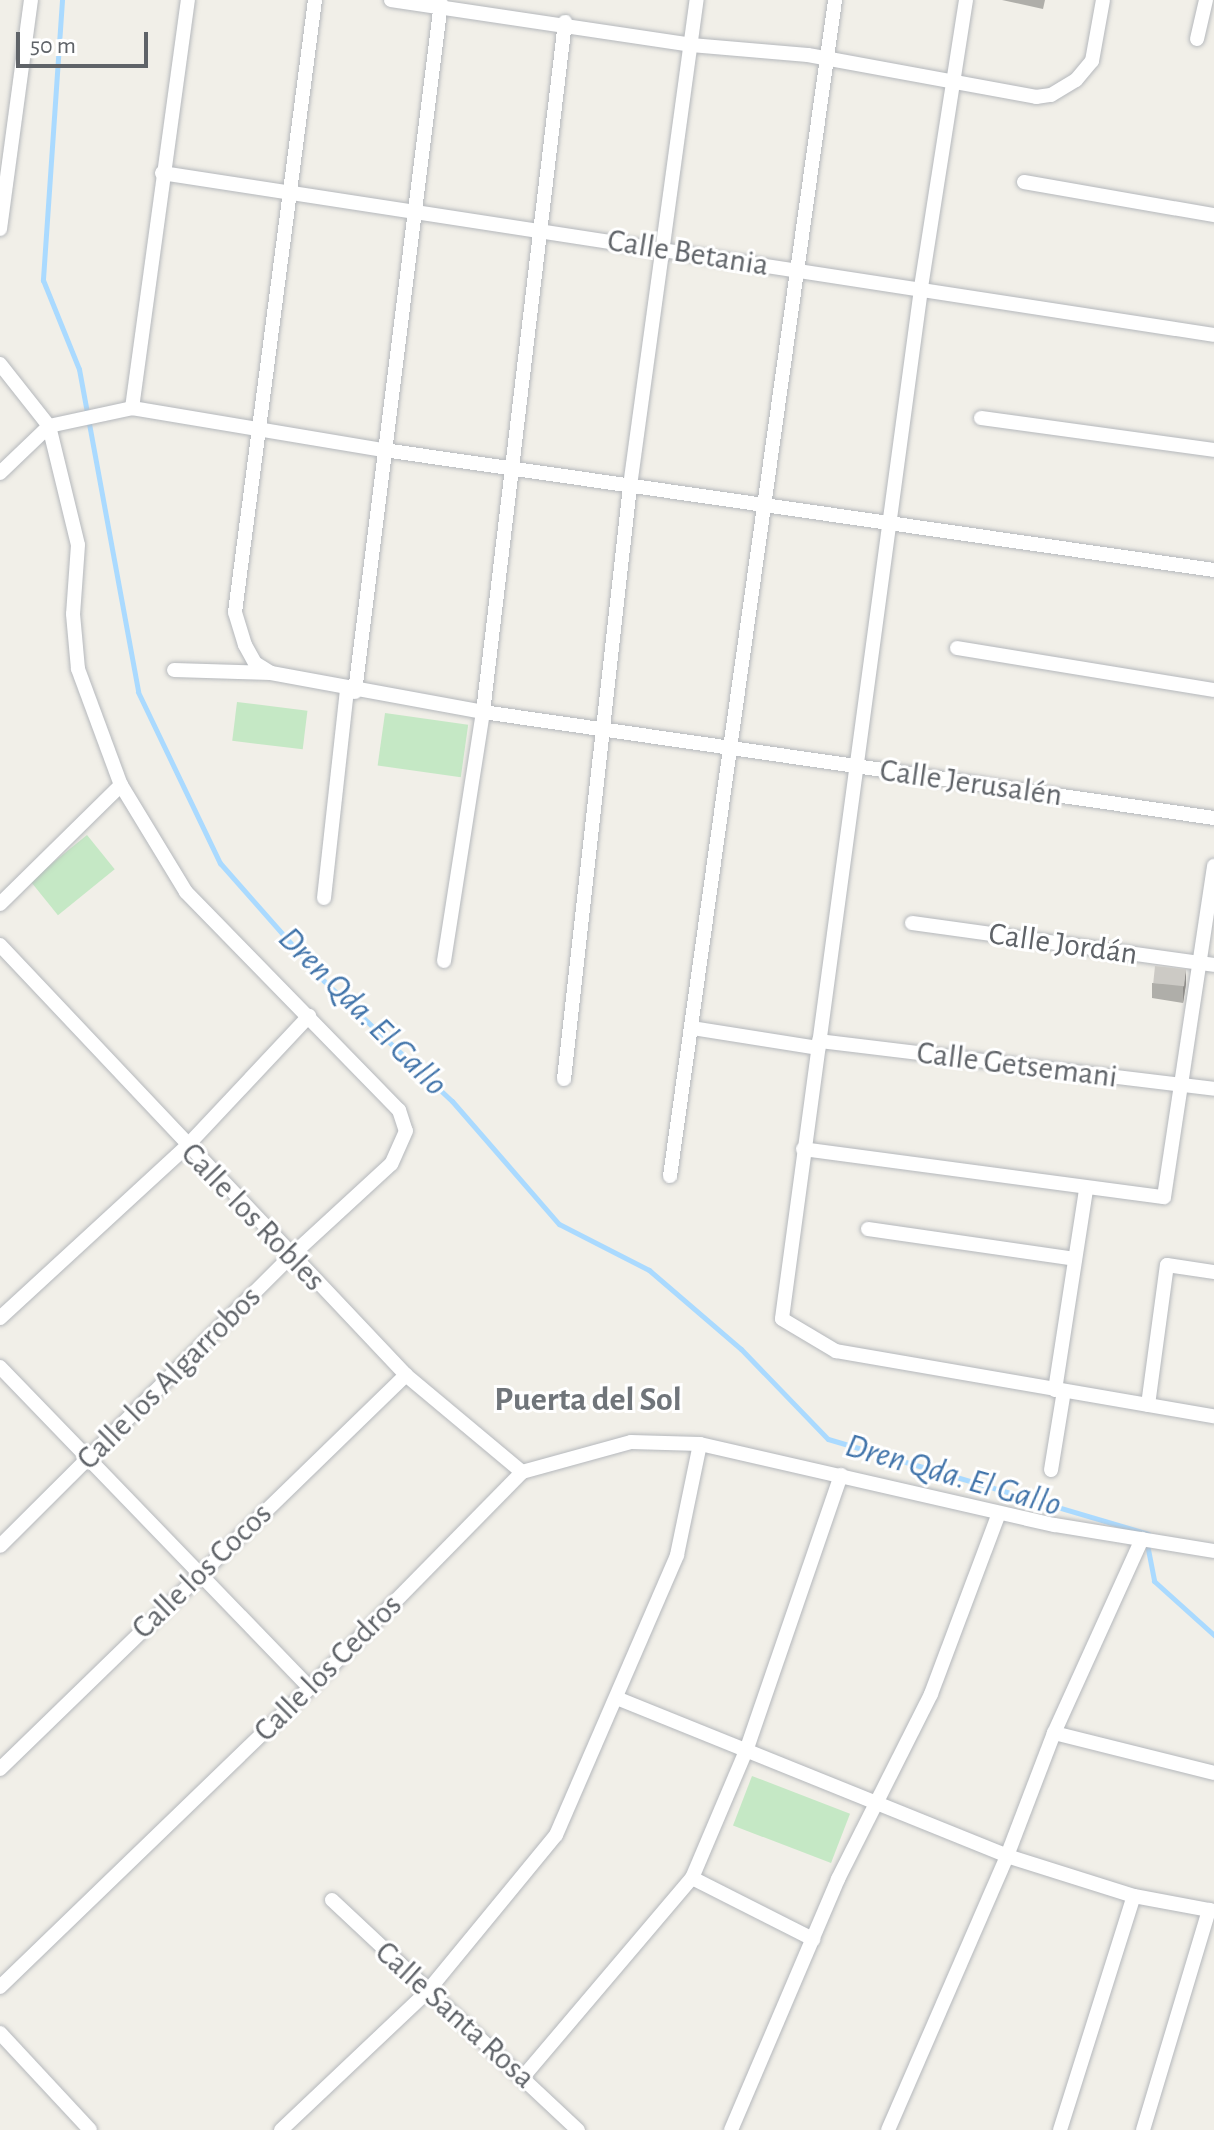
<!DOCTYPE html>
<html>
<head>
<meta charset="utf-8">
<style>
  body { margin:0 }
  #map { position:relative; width:1214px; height:2130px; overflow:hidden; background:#f1efe8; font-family:"Alegreya Sans",sans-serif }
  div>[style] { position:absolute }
  .green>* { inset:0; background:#c5e8c5; transform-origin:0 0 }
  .stream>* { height:5px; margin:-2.5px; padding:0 2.5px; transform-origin:2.5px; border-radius:2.5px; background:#aadaff }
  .roads { filter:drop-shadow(0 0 2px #b5b8bc) drop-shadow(0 0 2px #b5b8bc) }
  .minor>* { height:14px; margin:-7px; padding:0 7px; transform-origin:7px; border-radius:7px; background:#fff }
  .wall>* { inset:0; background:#afaea9 }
  .shaded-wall>* { inset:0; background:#8f8d8a }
  .building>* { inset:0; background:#cccac5; transform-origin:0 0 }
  span { translate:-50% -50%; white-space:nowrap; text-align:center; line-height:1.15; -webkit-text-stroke:6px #fff; paint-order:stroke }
  .street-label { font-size:32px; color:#5f6368 }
  .water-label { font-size:34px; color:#4174aa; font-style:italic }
  .neighbourhood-label { font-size:34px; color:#70757a; font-weight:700 }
  .scale { position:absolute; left:16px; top:32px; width:132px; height:36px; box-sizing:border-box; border:4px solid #5f6368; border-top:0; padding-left:10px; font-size:24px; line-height:28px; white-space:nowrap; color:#5f6368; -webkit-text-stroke:6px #fff; paint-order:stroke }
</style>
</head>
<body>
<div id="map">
  <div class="green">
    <div style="left:237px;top:702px;width:71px;height:39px;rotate:7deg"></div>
    <div style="left:385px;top:713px;width:84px;height:53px;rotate:8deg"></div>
    <div style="left:87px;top:835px;width:44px;height:73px;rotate:51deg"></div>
    <div style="left:752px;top:1776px;width:105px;height:53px;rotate:21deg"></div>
  </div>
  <div class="stream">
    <div style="left:62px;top:0;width:281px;rotate:93.9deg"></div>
    <div style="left:43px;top:280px;width:96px;rotate:68deg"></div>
    <div style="left:79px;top:369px;width:328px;rotate:79.6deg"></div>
    <div style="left:138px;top:692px;width:190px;rotate:64.4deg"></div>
    <div style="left:220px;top:863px;width:157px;rotate:48.6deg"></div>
    <div style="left:324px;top:981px;width:175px;rotate:43.2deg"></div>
    <div style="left:452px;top:1101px;width:163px;rotate:49deg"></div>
    <div style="left:559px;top:1224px;width:101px;rotate:27.1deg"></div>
    <div style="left:649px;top:1270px;width:121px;rotate:40.7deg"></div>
    <div style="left:741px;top:1349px;width:125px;rotate:46deg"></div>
    <div style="left:828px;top:1439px;width:334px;rotate:16.5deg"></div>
    <div style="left:1147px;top:1544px;width:38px;rotate:79deg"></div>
    <div style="left:1154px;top:1581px;width:81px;rotate:42deg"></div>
  </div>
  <div class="roads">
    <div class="minor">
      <div style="left:391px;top:0;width:303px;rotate:8.5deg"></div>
      <div style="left:691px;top:45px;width:117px;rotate:4.9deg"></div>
      <div style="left:808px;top:55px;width:232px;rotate:10.4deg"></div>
      <div style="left:1036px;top:97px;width:15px;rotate:-8deg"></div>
      <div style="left:1051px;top:95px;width:29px;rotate:-31deg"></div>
      <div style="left:1076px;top:80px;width:25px;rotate:-50deg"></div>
      <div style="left:1092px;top:61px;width:62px;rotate:-79.8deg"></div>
      <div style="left:966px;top:0;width:292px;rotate:98.9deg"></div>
      <div style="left:921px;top:289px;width:1039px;rotate:97.69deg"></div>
      <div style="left:782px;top:1319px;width:63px;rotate:30.7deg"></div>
      <div style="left:836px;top:1351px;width:384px;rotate:9.8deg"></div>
      <div style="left:1197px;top:39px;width:40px;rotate:-77deg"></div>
      <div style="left:162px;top:173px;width:1064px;rotate:8.75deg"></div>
      <div style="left:1024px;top:182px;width:193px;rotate:9.9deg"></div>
      <div style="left:0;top:229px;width:231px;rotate:-82.3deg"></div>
      <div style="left:0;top:364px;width:79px;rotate:51.7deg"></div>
      <div style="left:49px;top:426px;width:122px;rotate:76.3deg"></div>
      <div style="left:78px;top:545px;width:69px;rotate:94.1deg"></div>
      <div style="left:73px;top:614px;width:55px;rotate:84.8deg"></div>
      <div style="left:78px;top:669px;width:124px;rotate:69.7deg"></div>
      <div style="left:121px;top:785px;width:125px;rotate:58.7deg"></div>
      <div style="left:186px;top:892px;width:305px;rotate:45.7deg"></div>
      <div style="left:399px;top:1110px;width:22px;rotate:72deg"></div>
      <div style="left:406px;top:1131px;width:36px;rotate:114deg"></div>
      <div style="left:391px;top:1164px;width:137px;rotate:137.4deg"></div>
      <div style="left:290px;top:1257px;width:409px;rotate:135.1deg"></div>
      <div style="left:132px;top:408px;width:412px;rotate:-82.2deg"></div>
      <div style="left:981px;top:418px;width:235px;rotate:7.8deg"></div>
      <div style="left:49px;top:426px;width:85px;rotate:-12.2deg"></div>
      <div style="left:132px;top:408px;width:255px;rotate:9.5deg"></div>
      <div style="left:384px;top:450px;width:839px;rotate:8.23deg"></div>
      <div style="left:0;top:473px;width:68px;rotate:-43.8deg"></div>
      <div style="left:957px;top:648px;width:260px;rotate:9.3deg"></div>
      <div style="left:174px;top:670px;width:97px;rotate:1.8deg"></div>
      <div style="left:271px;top:673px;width:216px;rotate:10.4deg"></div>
      <div style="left:483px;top:712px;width:739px;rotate:8.25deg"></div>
      <div style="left:271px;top:673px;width:19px;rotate:-148deg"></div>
      <div style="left:255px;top:663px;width:21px;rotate:-119deg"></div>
      <div style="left:245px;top:645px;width:34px;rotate:-107deg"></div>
      <div style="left:235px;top:612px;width:617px;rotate:-82.55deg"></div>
      <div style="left:355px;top:692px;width:694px;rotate:-82.89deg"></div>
      <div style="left:324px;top:898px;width:209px;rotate:-83.7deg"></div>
      <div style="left:0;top:904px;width:170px;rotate:-44.5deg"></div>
      <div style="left:912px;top:923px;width:305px;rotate:7.9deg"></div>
      <div style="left:0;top:945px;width:591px;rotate:46.64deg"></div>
      <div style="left:406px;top:1375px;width:151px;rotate:39.9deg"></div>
      <div style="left:444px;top:961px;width:252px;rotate:-81.1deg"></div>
      <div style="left:483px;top:712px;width:695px;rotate:-83.22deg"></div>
      <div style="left:692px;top:1028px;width:128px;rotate:9deg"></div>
      <div style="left:819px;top:1041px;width:398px;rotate:6.9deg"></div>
      <div style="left:564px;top:1079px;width:597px;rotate:-83.65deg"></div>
      <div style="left:630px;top:486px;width:491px;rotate:-82.2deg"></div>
      <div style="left:803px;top:1149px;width:364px;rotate:7.6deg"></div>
      <div style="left:1164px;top:1197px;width:335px;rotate:-81.4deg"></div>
      <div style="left:670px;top:1176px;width:1188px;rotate:-82.01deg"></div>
      <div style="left:868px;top:1229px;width:209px;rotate:8.2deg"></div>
      <div style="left:0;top:1318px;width:253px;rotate:-42.6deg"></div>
      <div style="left:186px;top:1147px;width:180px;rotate:-46.8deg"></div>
      <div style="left:0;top:1367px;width:446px;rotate:46deg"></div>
      <div style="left:1055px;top:1390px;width:202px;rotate:-81.2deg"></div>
      <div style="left:1148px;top:1405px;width:141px;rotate:-82.3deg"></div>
      <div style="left:1167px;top:1265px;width:48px;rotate:8.5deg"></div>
      <div style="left:1051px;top:1470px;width:80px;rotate:-80.7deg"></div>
      <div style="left:619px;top:1699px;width:419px;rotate:22deg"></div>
      <div style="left:1007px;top:1856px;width:133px;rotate:17.5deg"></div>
      <div style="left:1134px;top:1896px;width:81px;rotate:10.6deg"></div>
      <div style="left:1054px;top:1733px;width:165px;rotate:14deg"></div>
      <div style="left:0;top:1769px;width:566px;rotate:-44.14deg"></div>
      <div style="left:692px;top:1878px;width:136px;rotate:26.8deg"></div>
      <div style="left:332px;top:1900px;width:337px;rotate:43.1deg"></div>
      <div style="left:0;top:1987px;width:431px;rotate:-44deg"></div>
      <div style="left:310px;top:1688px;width:303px;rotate:-45.5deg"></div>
      <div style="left:522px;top:1472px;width:113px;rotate:-15.4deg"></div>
      <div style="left:631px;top:1442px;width:69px;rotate:1.7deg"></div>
      <div style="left:700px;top:1444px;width:364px;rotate:12.9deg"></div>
      <div style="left:1055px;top:1525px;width:161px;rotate:9.3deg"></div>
      <div style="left:0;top:2033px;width:132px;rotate:47.1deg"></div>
      <div style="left:523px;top:2077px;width:261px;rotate:-49.7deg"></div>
      <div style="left:692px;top:1878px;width:138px;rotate:-67deg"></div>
      <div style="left:746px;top:1751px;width:292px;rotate:-71deg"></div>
      <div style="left:281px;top:2130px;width:201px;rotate:-43.4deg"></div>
      <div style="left:427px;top:1992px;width:203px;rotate:-50.6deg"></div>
      <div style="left:556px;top:1835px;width:305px;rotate:-66.6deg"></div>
      <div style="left:677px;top:1555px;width:113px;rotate:-78.3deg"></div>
      <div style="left:731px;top:2130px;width:273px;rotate:-66.9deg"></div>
      <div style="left:838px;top:1879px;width:207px;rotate:-63.3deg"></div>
      <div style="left:931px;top:1694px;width:193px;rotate:-69.4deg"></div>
      <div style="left:888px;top:2130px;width:299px;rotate:-66.5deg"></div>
      <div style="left:1007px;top:1856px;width:132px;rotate:-69.1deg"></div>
      <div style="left:1054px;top:1733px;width:213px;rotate:-65.6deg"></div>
      <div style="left:1060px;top:2130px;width:245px;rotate:-72.5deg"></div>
      <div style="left:1143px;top:2130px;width:230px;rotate:-73.3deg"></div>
    </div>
  </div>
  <div class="wall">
    <div style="clip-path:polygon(1002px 0,1045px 0,1043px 9px)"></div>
    <div style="clip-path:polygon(1152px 983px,1186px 984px,1183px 1003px,1152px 998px)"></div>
  </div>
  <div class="shaded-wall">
    <div style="clip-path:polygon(1186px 969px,1186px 984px,1183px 1003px,1183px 988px)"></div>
  </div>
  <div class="building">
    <div style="left:1155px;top:966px;width:31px;height:17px;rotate:6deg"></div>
  </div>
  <div class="street-label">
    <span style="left:688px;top:253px;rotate:9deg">Calle Betania</span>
    <span style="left:971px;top:783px;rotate:8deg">Calle Jerusalén</span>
    <span style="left:1063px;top:944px;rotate:8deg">Calle Jordán</span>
    <span style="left:1017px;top:1065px;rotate:7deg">Calle Getsemani</span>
    <span style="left:253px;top:1217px;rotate:46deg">Calle los Robles</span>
    <span style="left:169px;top:1378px;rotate:-45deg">Calle los Algarrobos</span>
    <span style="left:202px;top:1571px;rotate:-44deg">Calle los Cocos</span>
    <span style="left:328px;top:1668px;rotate:-45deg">Calle los Cedros</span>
    <span style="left:455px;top:2015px;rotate:42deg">Calle Santa Rosa</span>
  </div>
  <div class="water-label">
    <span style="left:362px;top:1012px;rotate:45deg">Dren Qda. El Gallo</span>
    <span style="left:953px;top:1476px;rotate:16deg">Dren Qda. El Gallo</span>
  </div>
  <div class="neighbourhood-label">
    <span style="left:588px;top:1401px">Puerta del Sol</span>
  </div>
  <div class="scale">50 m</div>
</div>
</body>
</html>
